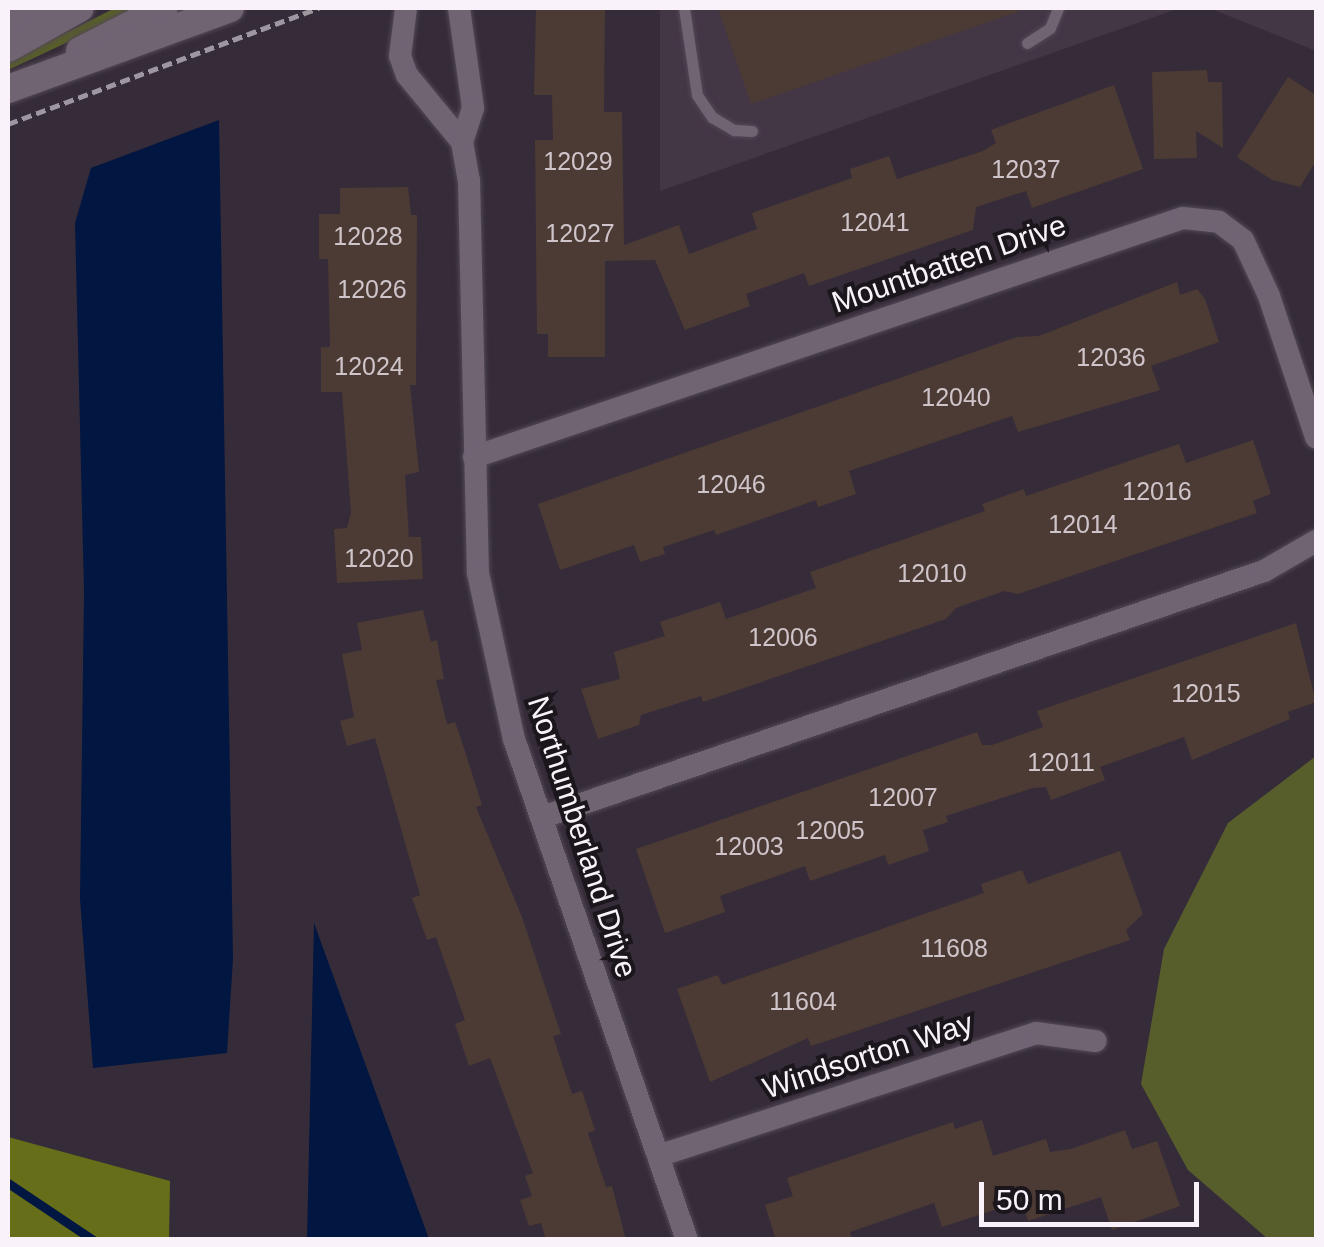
<!DOCTYPE html>
<html>
<head>
<meta charset="utf-8">
<style>
  body { margin:0 }
  #map { position:relative; width:1324px; height:1247px; overflow:hidden; background:#362c39; font-family:Helvetica,sans-serif }
  div>[style] { position:absolute }
  .commercial>* { inset:0; background:#433645 }
  .green>* { inset:0; background:#585e2b }
  .forest>* { inset:0; background:#666e19 }
  .water>* { inset:0; background:#011640 }
  .stream>* { height:9px; margin:-4.5px; padding:0 4.5px; transform-origin:4.5px; border-radius:4.5px; background:#011640 }
  .building>* { inset:0; background:#4c3b34 }
  .path>* { height:5px; margin-top:-2.5px; transform-origin:0; background:repeating-linear-gradient(90deg,#9e96a1 0 10px,transparent 0 15px) }
  .roads { filter:drop-shadow(0 0 2px #524955) drop-shadow(0 0 2px #524955) }
  .service>* { height:11px; margin:-5.5px; padding:0 5.5px; transform-origin:5.5px; border-radius:5.5px; background:#706473 }
  .minor>* { height:22px; margin:-11px; padding:0 11px; transform-origin:11px; border-radius:11px; background:#706473 }
  .tertiary>* { height:28px; margin:-14px; padding:0 14px; transform-origin:14px; border-radius:14px; background:#706473 }
  span { translate:-50% -50%; white-space:nowrap; text-align:center; line-height:1.15; -webkit-text-stroke:8px #1a161c; paint-order:stroke }
  .number-label { font-size:25px; color:#cec4c9 }
  .number-label span { -webkit-text-stroke-width:0 }
  .street-label { font-size:30px; color:#f9f2fb }
  .frame { position:absolute; inset:0; border:10px solid #f9f2fb; pointer-events:none }
  .scale { position:absolute; left:979px; top:1182px; width:220px; height:45px; box-sizing:border-box; border:5px solid #f9f2fb; border-top:0; padding-left:12px; font-size:30px; line-height:35px; white-space:nowrap; color:#f9f2fb; -webkit-text-stroke:8px #1a161c; paint-order:stroke }
</style>
</head>
<body>
<div id="map">
  <div class="commercial">
    <div style="clip-path:polygon(660px 8px,1180px 8px,660px 191px)"></div>
    <div style="clip-path:polygon(1209px 8px,1316px 8px,1316px 51px)"></div>
  </div>
  <div class="green">
    <div style="clip-path:polygon(115px 8px,141px 8px,8px 70px,8px 62px)"></div>
    <div style="clip-path:polygon(1316px 756px,1316px 1239px,1268px 1239px,1188px 1170px,1141px 1084px,1164px 949px,1228px 823px)"></div>
  </div>
  <div class="forest">
    <div style="clip-path:polygon(8px 1137px,170px 1181px,169px 1239px,8px 1239px)"></div>
  </div>
  <div class="water">
    <div style="clip-path:polygon(219px 120px,233px 959px,227px 1053px,93px 1068px,80px 899px,84px 591px,75px 223px,91px 168px)"></div>
    <div style="clip-path:polygon(314px 923px,429px 1239px,307px 1239px)"></div>
  </div>
  <div class="stream">
    <div style="left:8px;top:1183px;width:102px;rotate:33.8deg"></div>
  </div>
  <div class="building">
    <div style="clip-path:polygon(536px 8px,605px 8px,604px 112px,622px 112px,624px 245px,679px 225px,689px 254px,757px 229px,752px 213px,852px 178px,850px 169px,889px 156px,897px 179px,983px 151px,996px 143px,991px 130px,1114px 85px,1143px 169px,1032px 208px,1026px 191px,976px 207px,973px 230px,809px 286px,804px 273px,746px 294px,750px 306px,685px 330px,655px 260px,605px 261px,605px 357px,548px 357px,548px 334px,537px 334px,535px 140px,553px 140px,552px 95px,534px 95px)"></div>
    <div style="clip-path:polygon(718px 8px,1019px 8px,1020px 11px,751px 104px)"></div>
    <div style="clip-path:polygon(1207px 70px,1208px 82px,1222px 82px,1223px 148px,1196px 131px,1197px 158px,1154px 159px,1152px 72px)"></div>
    <div style="clip-path:polygon(1288px 77px,1316px 95px,1316px 161px,1300px 187px,1272px 180px,1237px 157px)"></div>
    <div style="clip-path:polygon(408px 187px,411px 215px,417px 215px,416px 385px,410px 385px,419px 472px,405px 475px,409px 537px,421px 537px,423px 579px,337px 583px,334px 529px,347px 528px,351px 513px,342px 392px,321px 392px,321px 347px,330px 347px,328px 259px,319px 259px,319px 214px,340px 214px,340px 188px)"></div>
    <div style="clip-path:polygon(1177px 282px,1180px 295px,1197px 289px,1205px 299px,1219px 342px,1151px 366px,1160px 390px,1018px 432px,1012px 416px,849px 471px,856px 494px,818px 507px,816px 500px,716px 535px,714px 530px,663px 547px,665px 554px,640px 562px,634px 545px,560px 570px,538px 504px,1017px 337px,1039px 336px)"></div>
    <div style="clip-path:polygon(1253px 440px,1271px 494px,1253px 501px,1257px 513px,1018px 594px,1004px 591px,956px 608px,946px 619px,703px 702px,701px 696px,641px 715px,639px 725px,598px 739px,581px 689px,620px 679px,614px 652px,665px 636px,660px 622px,720px 602px,726px 619px,816px 588px,810px 572px,985px 511px,982px 504px,1024px 489px,1026px 496px,1179px 444px,1186px 463px)"></div>
    <div style="clip-path:polygon(423px 610px,431px 642px,437px 640px,444px 679px,436px 680px,447px 724px,455px 722px,461px 739px,482px 805px,476px 807px,522px 917px,561px 1034px,553px 1036px,572px 1094px,582px 1091px,595px 1130px,588px 1133px,606px 1187px,612px 1186px,626px 1240px,546px 1240px,541px 1223px,529px 1226px,520px 1200px,532px 1196px,525px 1176px,533px 1173px,490px 1058px,469px 1066px,455px 1024px,465px 1020px,436px 937px,427px 940px,412px 898px,420px 895px,375px 738px,347px 746px,340px 721px,354px 717px,342px 654px,362px 650px,357px 623px)"></div>
    <div style="clip-path:polygon(1296px 623px,1316px 702px,1288px 712px,1290px 719px,1192px 760px,1184px 737px,1100px 767px,1105px 780px,1051px 800px,1046px 787px,1033px 788px,946px 816px,948px 822px,923px 830px,929px 851px,888px 865px,885px 855px,810px 881px,805px 866px,720px 896px,725px 912px,665px 933px,636px 849px,977px 732px,982px 745px,992px 745px,1043px 727px,1037px 711px)"></div>
    <div style="clip-path:polygon(1120px 851px,1143px 914px,1126px 930px,1130px 940px,811px 1046px,808px 1038px,710px 1082px,677px 989px,718px 975px,722px 985px,984px 893px,981px 884px,1022px 870px,1028px 884px)"></div>
    <div style="clip-path:polygon(982px 1120px,993px 1156px,1046px 1139px,1050px 1152px,1071px 1149px,1125px 1130px,1132px 1149px,1157px 1141px,1180px 1206px,1112px 1230px,1101px 1197px,1028px 1221px,1022px 1201px,942px 1227px,934px 1203px,850px 1232px,852px 1240px,776px 1240px,765px 1205px,793px 1196px,787px 1178px,953px 1122px,955px 1129px)"></div>
  </div>
  <div class="path">
    <div style="left:8px;top:124px;width:332px;rotate:-20.5deg"></div>
  </div>
  <div class="roads">
    <div class="service">
      <div style="left:684px;top:8px;width:88px;rotate:81.5deg"></div>
      <div style="left:697px;top:95px;width:27px;rotate:56deg"></div>
      <div style="left:712px;top:117px;width:26px;rotate:31deg"></div>
      <div style="left:734px;top:130px;width:18px;rotate:3deg"></div>
      <div style="left:1027px;top:43px;width:27px;rotate:-33deg"></div>
      <div style="left:1050px;top:28px;width:22px;rotate:-68deg"></div>
    </div>
    <div class="minor">
      <div style="left:406px;top:8px;width:48px;rotate:97.1deg"></div>
      <div style="left:400px;top:56px;width:20px;rotate:70deg"></div>
      <div style="left:407px;top:75px;width:87px;rotate:50.6deg"></div>
      <div style="left:462px;top:142px;width:39px;rotate:80deg"></div>
      <div style="left:469px;top:180px;width:393px;rotate:88.7deg"></div>
      <div style="left:478px;top:573px;width:170px;rotate:77.8deg"></div>
      <div style="left:514px;top:739px;width:530px;rotate:70.95deg"></div>
      <div style="left:459px;top:8px;width:101px;rotate:82deg"></div>
      <div style="left:473px;top:108px;width:36px;rotate:108deg"></div>
      <div style="left:474px;top:457px;width:748px;rotate:-18.63deg"></div>
      <div style="left:1183px;top:218px;width:36px;rotate:6deg"></div>
      <div style="left:1219px;top:222px;width:30px;rotate:37deg"></div>
      <div style="left:1243px;top:240px;width:62px;rotate:65.1deg"></div>
      <div style="left:1269px;top:296px;width:149px;rotate:71.6deg"></div>
      <div style="left:543px;top:817px;width:762px;rotate:-18.84deg"></div>
      <div style="left:1264px;top:571px;width:60px;rotate:-30deg"></div>
      <div style="left:661px;top:1155px;width:394px;rotate:-18deg"></div>
      <div style="left:1036px;top:1033px;width:60px;rotate:7.7deg"></div>
    </div>
    <div class="tertiary">
      <div style="left:8px;top:23px;width:55px;rotate:-15.8deg"></div>
      <div style="left:8px;top:48px;width:82px;rotate:-29.1deg"></div>
      <div style="left:80px;top:51px;width:94px;rotate:-27.1deg"></div>
      <div style="left:8px;top:89px;width:236px;rotate:-20deg"></div>
    </div>
  </div>
  <div class="number-label">
    <span style="left:578px;top:161px">12029</span>
    <span style="left:1026px;top:169px">12037</span>
    <span style="left:875px;top:222px">12041</span>
    <span style="left:580px;top:233px">12027</span>
    <span style="left:368px;top:236px">12028</span>
    <span style="left:372px;top:289px">12026</span>
    <span style="left:1111px;top:357px">12036</span>
    <span style="left:369px;top:366px">12024</span>
    <span style="left:956px;top:397px">12040</span>
    <span style="left:731px;top:484px">12046</span>
    <span style="left:1157px;top:491px">12016</span>
    <span style="left:1083px;top:524px">12014</span>
    <span style="left:379px;top:558px">12020</span>
    <span style="left:932px;top:573px">12010</span>
    <span style="left:783px;top:637px">12006</span>
    <span style="left:1206px;top:693px">12015</span>
    <span style="left:1061px;top:762px">12011</span>
    <span style="left:903px;top:797px">12007</span>
    <span style="left:830px;top:830px">12005</span>
    <span style="left:749px;top:846px">12003</span>
    <span style="left:954px;top:948px">11608</span>
    <span style="left:803px;top:1001px">11604</span>
  </div>
  <div class="street-label">
    <span style="left:949px;top:264px;rotate:-19deg">Mountbatten Drive</span>
    <span style="left:582px;top:837px;rotate:72deg">Northumberland Drive</span>
    <span style="left:868px;top:1056px;rotate:-18deg">Windsorton Way</span>
  </div>
  <div class="frame"></div>
  <div class="scale">50 m</div>
</div>
</body>
</html>
